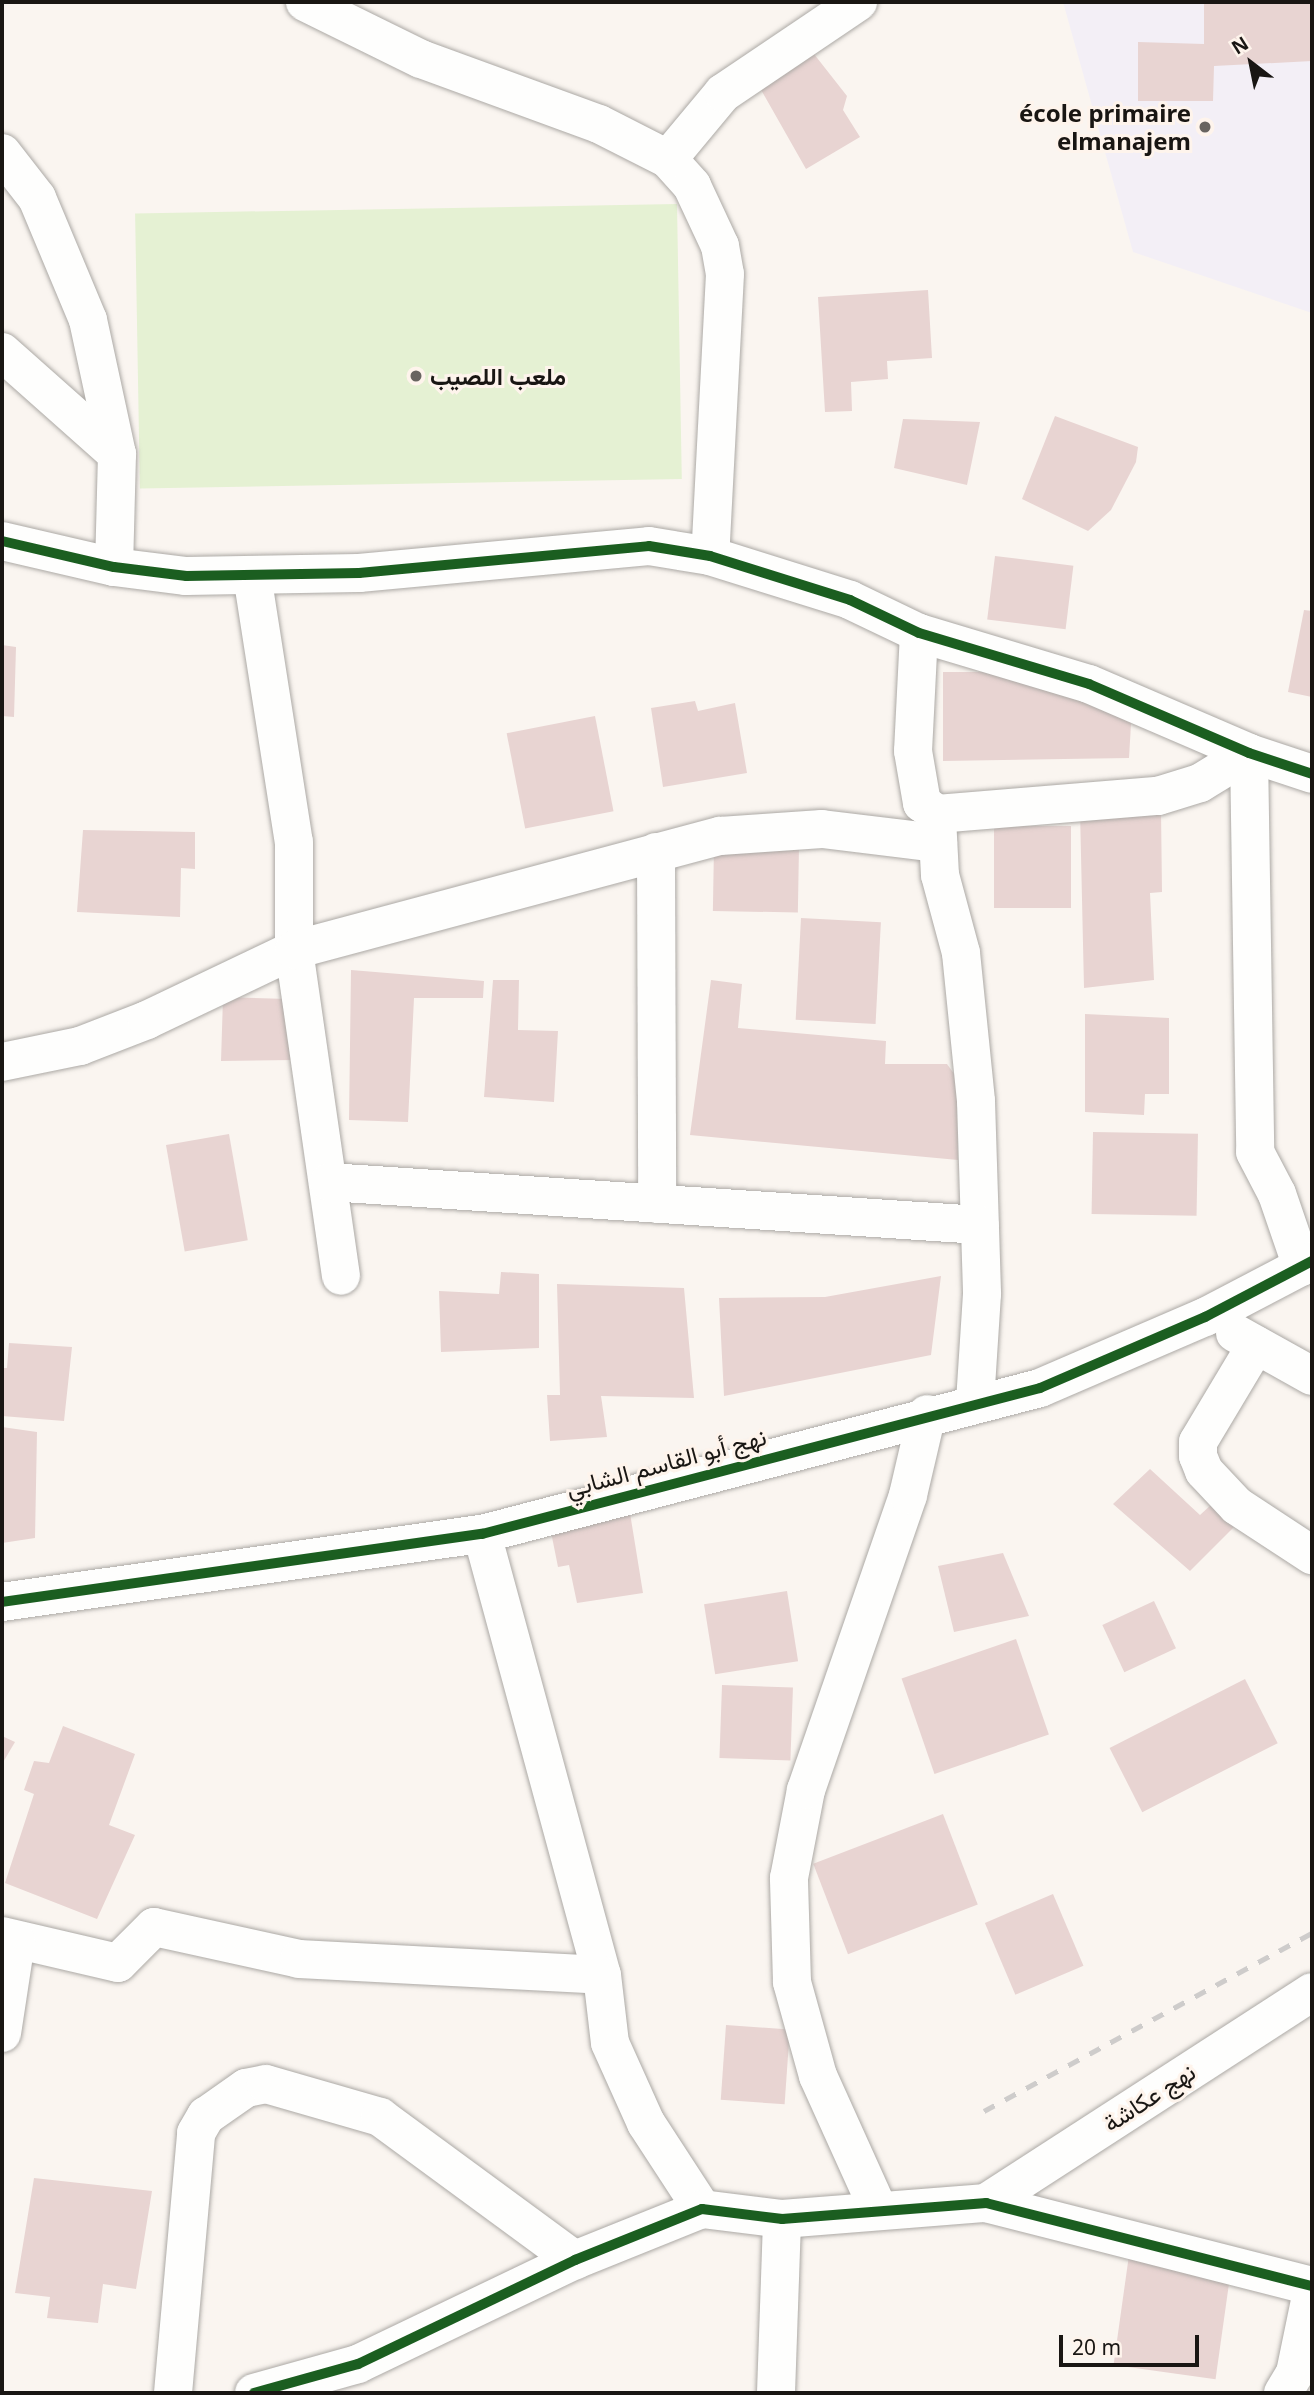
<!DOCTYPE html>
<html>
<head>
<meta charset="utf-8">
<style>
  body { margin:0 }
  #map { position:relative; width:1314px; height:2395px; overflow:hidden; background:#faf5f0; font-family:"Noto Sans",Vazirmatn,sans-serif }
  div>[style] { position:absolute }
  .education>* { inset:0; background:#f3eff6 }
  .green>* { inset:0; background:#e5f1d3; transform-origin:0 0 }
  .building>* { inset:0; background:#e8d4d2; transform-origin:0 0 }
  .roads { filter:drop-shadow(0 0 2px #aca9a5) drop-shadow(0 0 2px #aca9a5) }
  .minor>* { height:38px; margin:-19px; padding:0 19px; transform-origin:19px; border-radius:19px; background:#fefefd }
  .rail>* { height:5px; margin-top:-2.5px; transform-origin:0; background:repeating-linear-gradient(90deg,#cecccb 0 12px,transparent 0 24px) }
  .cycleway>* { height:10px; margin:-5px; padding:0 5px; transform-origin:5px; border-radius:5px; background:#1b5e20 }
  .dots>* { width:19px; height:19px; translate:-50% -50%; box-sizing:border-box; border:4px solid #fef4ec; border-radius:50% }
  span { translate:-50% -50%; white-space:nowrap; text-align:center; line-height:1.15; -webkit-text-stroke:6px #fef4ec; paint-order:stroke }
  .poi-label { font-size:24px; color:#191613; font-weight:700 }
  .right { translate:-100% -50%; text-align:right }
  .left { translate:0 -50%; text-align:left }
  .street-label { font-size:24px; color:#191613 }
  .frame { position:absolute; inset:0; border:4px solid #191613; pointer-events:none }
  .north { position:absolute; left:1216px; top:28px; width:70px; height:70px; -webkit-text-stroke:5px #fef4ec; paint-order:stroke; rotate:328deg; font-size:19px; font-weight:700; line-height:28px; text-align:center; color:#191613 }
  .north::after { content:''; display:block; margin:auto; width:24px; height:32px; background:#191613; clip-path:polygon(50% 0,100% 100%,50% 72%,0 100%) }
  .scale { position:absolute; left:1059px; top:2335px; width:140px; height:32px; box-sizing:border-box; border:4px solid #191613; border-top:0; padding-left:9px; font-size:21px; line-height:24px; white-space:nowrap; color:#191613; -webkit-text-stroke:5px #fef4ec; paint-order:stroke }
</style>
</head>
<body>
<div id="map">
  <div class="education">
    <div style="clip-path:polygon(1063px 2px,1312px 2px,1312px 313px,1133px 252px)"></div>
  </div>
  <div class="green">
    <div style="left:677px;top:204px;width:275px;height:542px;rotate:89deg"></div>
  </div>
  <div class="building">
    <div style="clip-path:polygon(1204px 2px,1312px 2px,1312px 61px,1214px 66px,1213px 101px,1138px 101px,1138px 42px,1204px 44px)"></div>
    <div style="clip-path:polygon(814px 54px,847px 96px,843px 110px,860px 137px,806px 169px,760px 88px)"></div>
    <div style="clip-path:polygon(928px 290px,932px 358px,887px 361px,888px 379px,851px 382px,852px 411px,825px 412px,818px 297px)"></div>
    <div style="clip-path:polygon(1055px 416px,1138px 447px,1136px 462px,1111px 510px,1088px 531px,1022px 499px)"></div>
    <div style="clip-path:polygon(903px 419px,980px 422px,967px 485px,894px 468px)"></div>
    <div style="left:995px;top:556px;width:79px;height:64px;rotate:7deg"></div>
    <div style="clip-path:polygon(1304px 610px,1312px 611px,1312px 697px,1288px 692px)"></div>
    <div style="clip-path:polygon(2px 645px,16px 647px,14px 717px,2px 716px)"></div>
    <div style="clip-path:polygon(943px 672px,1039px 672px,1132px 707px,1129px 758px,943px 761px)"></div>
    <div style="clip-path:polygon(695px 701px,698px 711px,735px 703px,747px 773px,663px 787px,651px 708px)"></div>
    <div style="left:595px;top:716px;width:97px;height:90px;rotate:79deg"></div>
    <div style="clip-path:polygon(1161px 810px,1162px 892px,1150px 893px,1154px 980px,1084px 988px,1080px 811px)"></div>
    <div style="left:994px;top:826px;width:77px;height:82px"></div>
    <div style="clip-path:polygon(83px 830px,195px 832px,195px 869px,181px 868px,180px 917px,77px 912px)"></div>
    <div style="left:714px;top:846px;width:85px;height:65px;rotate:1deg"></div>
    <div style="left:801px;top:918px;width:80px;height:102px;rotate:3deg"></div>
    <div style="clip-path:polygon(351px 970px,484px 981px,483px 998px,414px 998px,408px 1122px,349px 1120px)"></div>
    <div style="clip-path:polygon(493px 980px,519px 980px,518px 1030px,558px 1031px,554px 1102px,484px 1097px)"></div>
    <div style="clip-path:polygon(711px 980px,742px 984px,738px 1028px,886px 1041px,885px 1064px,947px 1064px,957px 1078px,958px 1160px,690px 1135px)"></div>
    <div style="clip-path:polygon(223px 997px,288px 999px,293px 1060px,221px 1061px)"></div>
    <div style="clip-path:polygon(1085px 1014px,1169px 1018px,1169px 1094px,1145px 1094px,1144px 1115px,1085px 1112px)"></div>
    <div style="left:1093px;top:1132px;width:105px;height:82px;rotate:1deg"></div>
    <div style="left:229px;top:1134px;width:108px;height:64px;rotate:80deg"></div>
    <div style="clip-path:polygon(501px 1272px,539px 1274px,539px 1348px,441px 1352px,439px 1291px,499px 1294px)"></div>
    <div style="clip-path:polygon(941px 1276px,931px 1355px,724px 1396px,719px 1298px,825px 1297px)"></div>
    <div style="clip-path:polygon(557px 1284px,684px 1288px,694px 1398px,601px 1396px,607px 1437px,550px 1441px,547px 1395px,560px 1395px)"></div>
    <div style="clip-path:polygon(9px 1343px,72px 1347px,64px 1421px,2px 1416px,2px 1368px,7px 1368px)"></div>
    <div style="clip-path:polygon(2px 1427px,37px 1432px,35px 1538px,2px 1543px)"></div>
    <div style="clip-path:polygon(1150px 1469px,1200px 1515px,1212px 1504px,1236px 1525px,1190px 1571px,1113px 1504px)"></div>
    <div style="clip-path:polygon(630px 1513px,643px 1593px,577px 1603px,569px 1565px,558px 1567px,550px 1527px)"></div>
    <div style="clip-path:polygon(1003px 1553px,1029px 1616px,954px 1632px,938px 1566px)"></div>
    <div style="left:787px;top:1591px;width:71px;height:84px;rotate:81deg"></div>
    <div style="left:1154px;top:1601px;width:52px;height:57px;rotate:65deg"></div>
    <div style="left:1016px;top:1639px;width:101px;height:121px;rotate:71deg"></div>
    <div style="left:1245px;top:1679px;width:72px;height:152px;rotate:63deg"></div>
    <div style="left:722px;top:1685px;width:71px;height:73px;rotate:2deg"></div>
    <div style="clip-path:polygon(63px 1726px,135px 1754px,109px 1825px,135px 1835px,97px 1919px,5px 1883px,34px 1794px,24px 1790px,34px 1761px,49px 1763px)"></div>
    <div style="clip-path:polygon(2px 1736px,15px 1742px,2px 1764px)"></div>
    <div style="left:943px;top:1814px;width:97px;height:139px;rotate:69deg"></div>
    <div style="left:1053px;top:1894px;width:78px;height:74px;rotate:67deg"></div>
    <div style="left:726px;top:2025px;width:64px;height:75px;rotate:4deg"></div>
    <div style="clip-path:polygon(34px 2178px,152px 2191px,136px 2289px,103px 2284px,98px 2323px,47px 2318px,50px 2297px,15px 2293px)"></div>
    <div style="left:1129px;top:2255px;width:103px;height:111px;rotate:8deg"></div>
  </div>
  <div class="roads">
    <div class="minor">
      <div style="left:305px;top:2px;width:129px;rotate:26.2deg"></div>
      <div style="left:421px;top:59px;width:189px;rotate:20.1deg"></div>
      <div style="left:599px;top:124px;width:77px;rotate:26.9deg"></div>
      <div style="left:668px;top:159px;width:36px;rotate:48deg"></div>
      <div style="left:692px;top:186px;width:66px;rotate:65deg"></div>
      <div style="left:720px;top:246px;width:28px;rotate:80deg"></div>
      <div style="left:725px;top:274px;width:282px;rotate:93deg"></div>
      <div style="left:2px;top:153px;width:57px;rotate:52.1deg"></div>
      <div style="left:37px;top:198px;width:132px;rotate:67.3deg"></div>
      <div style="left:88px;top:320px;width:137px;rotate:77.8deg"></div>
      <div style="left:668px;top:159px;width:86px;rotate:-50.2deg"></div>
      <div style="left:723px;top:93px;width:163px;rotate:-34deg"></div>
      <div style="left:2px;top:352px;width:154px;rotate:41.6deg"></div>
      <div style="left:117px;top:454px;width:113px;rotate:91.5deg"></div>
      <div style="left:2px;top:541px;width:115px;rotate:13.1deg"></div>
      <div style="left:114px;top:567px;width:73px;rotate:7.1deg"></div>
      <div style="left:186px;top:576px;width:173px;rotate:-1deg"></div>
      <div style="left:359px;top:573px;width:291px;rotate:-5.3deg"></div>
      <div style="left:649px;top:546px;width:62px;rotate:9.3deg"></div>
      <div style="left:710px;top:556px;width:147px;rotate:17.4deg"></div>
      <div style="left:850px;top:600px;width:76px;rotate:25.6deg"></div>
      <div style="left:919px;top:633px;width:177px;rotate:16.7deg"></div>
      <div style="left:1089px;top:684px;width:174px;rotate:23.3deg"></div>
      <div style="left:1249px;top:753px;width:66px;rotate:18.4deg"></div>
      <div style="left:252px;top:575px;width:270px;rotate:81.1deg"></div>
      <div style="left:294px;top:842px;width:108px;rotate:90deg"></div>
      <div style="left:294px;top:950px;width:329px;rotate:81.8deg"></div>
      <div style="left:919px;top:633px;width:118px;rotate:92.9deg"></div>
      <div style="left:913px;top:751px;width:53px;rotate:80.2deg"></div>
      <div style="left:922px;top:803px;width:19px;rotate:36deg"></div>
      <div style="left:937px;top:814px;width:222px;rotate:-4.7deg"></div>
      <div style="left:1158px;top:796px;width:44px;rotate:-17.2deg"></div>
      <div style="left:1200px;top:783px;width:57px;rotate:-31.5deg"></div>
      <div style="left:1249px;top:753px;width:399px;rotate:89.1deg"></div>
      <div style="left:1255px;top:1152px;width:47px;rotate:62.4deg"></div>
      <div style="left:1277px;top:1194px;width:77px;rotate:71.1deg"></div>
      <div style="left:937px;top:818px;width:57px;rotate:87deg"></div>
      <div style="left:940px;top:875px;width:81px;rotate:74.9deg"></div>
      <div style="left:961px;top:953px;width:149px;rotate:84.2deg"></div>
      <div style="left:976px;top:1101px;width:193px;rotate:88.2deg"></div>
      <div style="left:982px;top:1294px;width:109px;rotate:93.7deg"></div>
      <div style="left:656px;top:852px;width:352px;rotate:89.8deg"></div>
      <div style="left:2px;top:1062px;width:80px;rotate:-11.6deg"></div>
      <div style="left:80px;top:1046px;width:72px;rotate:-21.2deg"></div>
      <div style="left:147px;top:1020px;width:163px;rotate:-25.5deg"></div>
      <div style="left:294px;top:950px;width:441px;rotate:-15deg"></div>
      <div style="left:720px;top:836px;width:102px;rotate:-3.9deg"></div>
      <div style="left:822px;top:829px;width:117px;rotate:6.9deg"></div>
      <div style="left:329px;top:1182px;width:652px;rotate:3.78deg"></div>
      <div style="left:1235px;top:1333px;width:88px;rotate:29.2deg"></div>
      <div style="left:1256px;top:1345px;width:113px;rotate:120.9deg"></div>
      <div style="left:1198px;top:1442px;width:14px;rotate:90deg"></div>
      <div style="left:1198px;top:1456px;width:16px;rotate:68deg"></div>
      <div style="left:1204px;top:1471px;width:48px;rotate:46.7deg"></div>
      <div style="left:1237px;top:1506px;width:90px;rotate:33.2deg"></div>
      <div style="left:482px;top:1534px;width:457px;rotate:74.8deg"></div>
      <div style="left:602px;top:1975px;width:68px;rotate:83.3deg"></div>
      <div style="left:610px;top:2043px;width:88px;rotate:65.8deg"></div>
      <div style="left:646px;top:2123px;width:103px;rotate:56.9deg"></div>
      <div style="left:2px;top:1602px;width:485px;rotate:-8.1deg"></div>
      <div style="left:482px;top:1534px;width:577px;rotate:-14.66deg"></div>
      <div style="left:1040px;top:1388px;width:180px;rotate:-23.3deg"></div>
      <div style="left:1205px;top:1317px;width:121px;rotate:-27.6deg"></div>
      <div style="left:2px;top:1936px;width:119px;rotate:13.1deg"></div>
      <div style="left:118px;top:1963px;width:51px;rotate:-45deg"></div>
      <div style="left:154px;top:1927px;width:148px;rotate:12.4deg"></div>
      <div style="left:299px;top:1959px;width:303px;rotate:3deg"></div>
      <div style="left:2px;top:2033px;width:93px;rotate:-81.3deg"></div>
      <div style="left:986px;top:2203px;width:388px;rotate:-32.9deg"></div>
      <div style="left:879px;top:2211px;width:148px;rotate:-114.3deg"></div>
      <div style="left:818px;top:2076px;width:98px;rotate:-105.5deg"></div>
      <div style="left:792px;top:1982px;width:104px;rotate:-91.7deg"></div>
      <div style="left:789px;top:1878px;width:90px;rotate:-79.1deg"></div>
      <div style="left:806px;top:1790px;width:312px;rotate:-70.9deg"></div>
      <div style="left:908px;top:1495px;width:83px;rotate:-76.8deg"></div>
      <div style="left:173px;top:2393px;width:261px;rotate:-84.9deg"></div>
      <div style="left:196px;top:2133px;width:20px;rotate:-60deg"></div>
      <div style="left:206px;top:2116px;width:49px;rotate:-35deg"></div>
      <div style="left:246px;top:2088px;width:20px;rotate:-11deg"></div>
      <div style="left:266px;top:2084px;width:119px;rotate:16.1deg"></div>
      <div style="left:380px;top:2117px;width:242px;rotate:36.3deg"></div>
      <div style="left:254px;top:2393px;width:108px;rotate:-15.6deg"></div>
      <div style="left:358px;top:2364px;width:241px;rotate:-25.6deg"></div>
      <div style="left:575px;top:2260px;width:137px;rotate:-21.9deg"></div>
      <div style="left:702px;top:2209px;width:81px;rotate:7.1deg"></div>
      <div style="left:782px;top:2219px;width:205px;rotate:-4.5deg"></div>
      <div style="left:986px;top:2203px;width:336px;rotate:14.3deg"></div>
      <div style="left:776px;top:2393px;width:174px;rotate:-88deg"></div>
      <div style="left:1283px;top:2393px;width:23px;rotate:-59deg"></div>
      <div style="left:1295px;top:2373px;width:84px;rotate:-78.3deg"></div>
    </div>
  </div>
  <div class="rail">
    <div style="left:984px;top:2111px;width:373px;rotate:-28.5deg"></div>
  </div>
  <div class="cycleway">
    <div style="left:2px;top:541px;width:115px;rotate:13.1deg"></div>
    <div style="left:114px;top:567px;width:73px;rotate:7.1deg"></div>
    <div style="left:186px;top:576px;width:173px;rotate:-1deg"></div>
    <div style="left:359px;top:573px;width:291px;rotate:-5.3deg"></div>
    <div style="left:649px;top:546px;width:62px;rotate:9.3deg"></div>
    <div style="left:710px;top:556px;width:147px;rotate:17.4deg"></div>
    <div style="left:850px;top:600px;width:76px;rotate:25.6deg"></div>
    <div style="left:919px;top:633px;width:177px;rotate:16.7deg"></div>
    <div style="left:1089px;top:684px;width:174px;rotate:23.3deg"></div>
    <div style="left:1249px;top:753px;width:66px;rotate:18.4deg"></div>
    <div style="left:2px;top:1602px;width:485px;rotate:-8.1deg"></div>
    <div style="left:482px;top:1534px;width:577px;rotate:-14.66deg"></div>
    <div style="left:1040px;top:1388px;width:180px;rotate:-23.3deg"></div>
    <div style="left:1205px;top:1317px;width:121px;rotate:-27.6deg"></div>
    <div style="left:254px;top:2393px;width:108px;rotate:-15.6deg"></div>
    <div style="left:358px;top:2364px;width:241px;rotate:-25.6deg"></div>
    <div style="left:575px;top:2260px;width:137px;rotate:-21.9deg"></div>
    <div style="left:702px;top:2209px;width:81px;rotate:7.1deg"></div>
    <div style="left:782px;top:2219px;width:205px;rotate:-4.5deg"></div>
    <div style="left:986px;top:2203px;width:336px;rotate:14.3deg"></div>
  </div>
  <div class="dots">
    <div style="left:1205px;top:127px;background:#686460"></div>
    <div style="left:416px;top:376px;background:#686460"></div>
  </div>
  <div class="poi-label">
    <span class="right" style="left:1191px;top:127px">école primaire<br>elmanajem</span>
    <span class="left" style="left:430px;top:376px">ملعب اللصيب</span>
  </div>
  <div class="street-label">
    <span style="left:666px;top:1462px;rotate:-15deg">نهج أبو القاسم الشابي</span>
    <span style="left:1149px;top:2097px;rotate:-33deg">نهج عكاشة</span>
  </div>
  <div class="frame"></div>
  <div class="north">N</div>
  <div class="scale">20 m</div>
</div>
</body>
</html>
